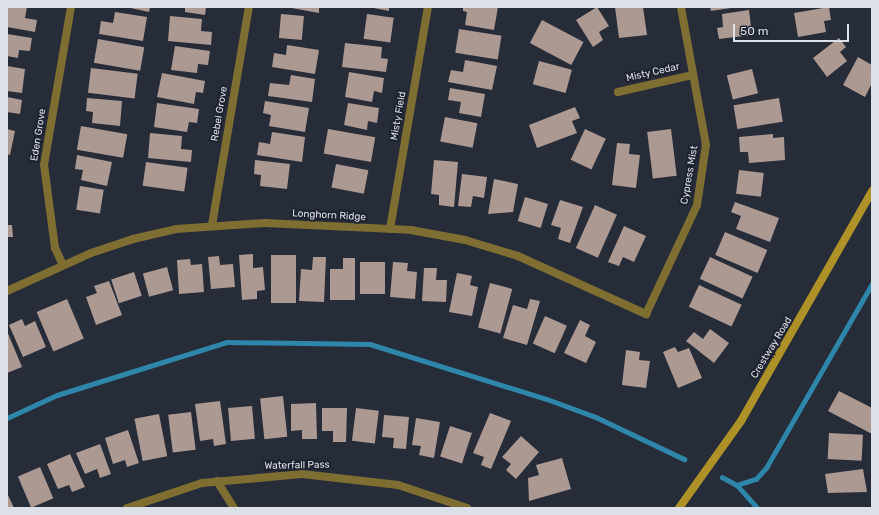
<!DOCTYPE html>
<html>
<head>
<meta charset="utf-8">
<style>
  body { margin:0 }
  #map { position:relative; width:879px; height:515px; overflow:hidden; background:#272c39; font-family:Rubik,sans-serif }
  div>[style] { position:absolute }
  .stream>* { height:4.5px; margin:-2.25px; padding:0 2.25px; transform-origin:2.25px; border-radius:2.25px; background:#2e87aa }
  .building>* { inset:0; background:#ac9992; transform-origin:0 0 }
  .street>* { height:8px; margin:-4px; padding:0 4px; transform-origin:4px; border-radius:4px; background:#7f6e32 }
  .secondary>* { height:8px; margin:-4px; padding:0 4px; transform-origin:4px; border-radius:4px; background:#ae9227 }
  span { translate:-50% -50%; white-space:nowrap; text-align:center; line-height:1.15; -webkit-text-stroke:4px #1d222f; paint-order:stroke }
  .street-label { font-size:10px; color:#dce0e8 }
  .frame { position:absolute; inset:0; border:8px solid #dce0e8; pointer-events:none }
  .scale { position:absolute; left:733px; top:24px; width:116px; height:18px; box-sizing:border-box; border:2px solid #dce0e8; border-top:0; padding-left:5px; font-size:12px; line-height:14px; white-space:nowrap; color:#dce0e8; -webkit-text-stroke:3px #1d222f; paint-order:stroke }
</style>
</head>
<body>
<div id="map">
  <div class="stream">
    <div style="left:7px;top:418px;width:55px;rotate:-24.7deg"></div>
    <div style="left:57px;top:395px;width:178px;rotate:-17.3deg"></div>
    <div style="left:227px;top:342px;width:143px;rotate:0.8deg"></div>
    <div style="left:370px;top:344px;width:185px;rotate:17.3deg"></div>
    <div style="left:547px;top:399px;width:52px;rotate:20.2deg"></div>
    <div style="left:596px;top:417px;width:98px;rotate:25.5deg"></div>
    <div style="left:722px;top:477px;width:17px;rotate:28deg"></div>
    <div style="left:737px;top:485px;width:20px;rotate:-18deg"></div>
    <div style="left:756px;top:479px;width:15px;rotate:-48deg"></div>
    <div style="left:766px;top:468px;width:212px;rotate:-60.1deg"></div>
    <div style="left:737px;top:485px;width:31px;rotate:48deg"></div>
  </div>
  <div class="building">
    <div style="clip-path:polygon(7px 7px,27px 7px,25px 18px,37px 20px,35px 32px,7px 27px)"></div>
    <div style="clip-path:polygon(126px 7px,150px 7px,149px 12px)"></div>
    <div style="clip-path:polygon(185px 7px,206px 7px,205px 15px,185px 12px)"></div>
    <div style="clip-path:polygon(286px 7px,319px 7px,319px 13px)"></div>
    <div style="clip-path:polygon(369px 7px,389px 7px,389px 11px)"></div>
    <div style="clip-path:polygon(463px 7px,498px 7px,494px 30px,465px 25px,467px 12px,463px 11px)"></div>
    <div style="clip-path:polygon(597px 7px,609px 26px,599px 32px,603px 40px,593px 47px,576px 20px)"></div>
    <div style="clip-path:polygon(615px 7px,643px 7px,647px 35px,619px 38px)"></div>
    <div style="clip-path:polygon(710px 7px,731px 7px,731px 8px,711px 11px)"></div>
    <div style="clip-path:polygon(829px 7px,831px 20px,824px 21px,826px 32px,798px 37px,794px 13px)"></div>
    <div style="clip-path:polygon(749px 10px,752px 35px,719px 39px,717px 28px,723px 27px,722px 14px)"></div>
    <div style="clip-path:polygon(115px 12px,147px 17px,143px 41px,99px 34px,101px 21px,113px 23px)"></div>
    <div style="left:281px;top:14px;width:23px;height:24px;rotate:5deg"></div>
    <div style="left:367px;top:14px;width:27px;height:25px;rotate:8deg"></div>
    <div style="clip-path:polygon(170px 16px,202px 19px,201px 31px,212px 32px,211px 45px,168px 41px)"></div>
    <div style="left:542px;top:20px;width:47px;height:26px;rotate:28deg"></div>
    <div style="left:459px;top:29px;width:43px;height:24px;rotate:9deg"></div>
    <div style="clip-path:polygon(7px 34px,32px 38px,30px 51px,19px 50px,18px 58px,7px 56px)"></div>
    <div style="clip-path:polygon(839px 38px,846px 47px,840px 52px,847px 61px,827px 77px,813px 58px)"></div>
    <div style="left:98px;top:39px;width:47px;height:24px;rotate:10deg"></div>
    <div style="clip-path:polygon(345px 43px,382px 47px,381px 58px,388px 59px,386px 72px,342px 67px)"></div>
    <div style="clip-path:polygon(287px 45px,319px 50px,315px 74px,272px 67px,274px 53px,286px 55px)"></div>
    <div style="clip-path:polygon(175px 46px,210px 51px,208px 65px,198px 64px,197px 73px,171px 70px)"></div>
    <div style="clip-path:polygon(858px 57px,872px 65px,872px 83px,865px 97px,843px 85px)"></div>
    <div style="clip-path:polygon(465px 60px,497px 66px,492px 90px,448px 82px,451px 70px,463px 72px)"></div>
    <div style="left:539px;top:61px;width:34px;height:24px;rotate:15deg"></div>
    <div style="clip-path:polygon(7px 66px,25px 69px,22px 93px,7px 91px)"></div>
    <div style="left:91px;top:68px;width:47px;height:25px;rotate:7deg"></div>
    <div style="left:752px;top:69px;width:25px;height:26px;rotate:76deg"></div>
    <div style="clip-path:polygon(349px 72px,384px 78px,382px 93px,374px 91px,372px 102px,345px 97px)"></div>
    <div style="clip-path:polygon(162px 73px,205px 81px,203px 93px,196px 92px,194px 104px,157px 97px)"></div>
    <div style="clip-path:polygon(291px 75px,315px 79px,312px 102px,268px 96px,270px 83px,289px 85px)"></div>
    <div style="clip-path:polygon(450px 88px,485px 94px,481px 117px,459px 113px,461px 102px,448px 100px)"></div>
    <div style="clip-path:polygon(7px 97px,22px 100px,20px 114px,7px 112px)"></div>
    <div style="clip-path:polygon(87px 98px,122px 101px,120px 126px,92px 123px,93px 112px,86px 111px)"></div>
    <div style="left:779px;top:98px;width:24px;height:46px;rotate:81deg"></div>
    <div style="clip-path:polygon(265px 101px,309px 108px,305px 132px,269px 126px,271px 115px,263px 113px)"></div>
    <div style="clip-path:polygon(157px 103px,199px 109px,197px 123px,189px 122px,187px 132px,154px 127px)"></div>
    <div style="clip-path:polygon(348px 103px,379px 108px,377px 123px,368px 121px,367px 130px,344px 125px)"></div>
    <div style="clip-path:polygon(575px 107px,580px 118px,572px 121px,577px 133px,537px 148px,529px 125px)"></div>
    <div style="left:445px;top:117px;width:33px;height:25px;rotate:11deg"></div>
    <div style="left:81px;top:126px;width:47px;height:24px;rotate:10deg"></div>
    <div style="clip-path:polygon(7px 129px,15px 131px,10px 155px,7px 154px)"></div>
    <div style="left:328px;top:129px;width:48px;height:25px;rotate:10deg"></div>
    <div style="left:585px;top:129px;width:23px;height:34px;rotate:25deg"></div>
    <div style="left:671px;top:129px;width:47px;height:24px;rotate:83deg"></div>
    <div style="clip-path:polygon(272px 132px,305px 137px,302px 162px,257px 155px,259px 142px,270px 144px)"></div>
    <div style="clip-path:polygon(150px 133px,182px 136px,181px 149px,192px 150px,191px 162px,148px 158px)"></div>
    <div style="clip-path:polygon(773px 134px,773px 138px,784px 137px,785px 160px,749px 163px,748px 152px,740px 152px,739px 137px)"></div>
    <div style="clip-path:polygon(617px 143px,630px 144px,629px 154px,640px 155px,636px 188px,612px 185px)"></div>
    <div style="clip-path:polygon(77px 155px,112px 162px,107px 186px,81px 180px,83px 170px,75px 169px)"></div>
    <div style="clip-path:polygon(255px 160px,290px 164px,287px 189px,260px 186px,261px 175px,254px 174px)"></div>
    <div style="clip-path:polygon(434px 160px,458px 162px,454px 207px,439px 205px,439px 195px,431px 194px)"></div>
    <div style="left:146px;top:162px;width:42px;height:24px;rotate:8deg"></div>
    <div style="left:336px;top:164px;width:33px;height:24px;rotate:11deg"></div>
    <div style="left:739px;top:170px;width:25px;height:24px;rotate:7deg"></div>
    <div style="clip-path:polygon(462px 174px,487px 177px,484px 198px,473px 196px,471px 207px,458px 206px)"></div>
    <div style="clip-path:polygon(494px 179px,518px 184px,513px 212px,488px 214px)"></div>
    <div style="left:80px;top:186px;width:24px;height:24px;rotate:9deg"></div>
    <div style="left:525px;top:197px;width:24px;height:25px;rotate:17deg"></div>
    <div style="clip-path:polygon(560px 200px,583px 207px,570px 243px,558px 239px,561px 228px,551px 225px)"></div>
    <div style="clip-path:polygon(735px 202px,779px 218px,770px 242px,736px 229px,741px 216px,731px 212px)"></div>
    <div style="left:595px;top:205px;width:24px;height:47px;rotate:24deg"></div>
    <div style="clip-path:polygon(7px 225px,12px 225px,13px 237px,7px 237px)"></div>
    <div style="clip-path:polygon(624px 226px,646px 236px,634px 262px,623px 257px,619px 266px,608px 262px)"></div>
    <div style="left:725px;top:232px;width:46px;height:25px;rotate:23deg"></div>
    <div style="clip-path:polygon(253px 254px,253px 268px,263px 267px,265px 290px,257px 291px,257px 299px,242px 300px,239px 255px)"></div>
    <div style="left:271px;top:255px;width:25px;height:48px"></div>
    <div style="clip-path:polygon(219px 256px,220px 265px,233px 264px,235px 287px,211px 289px,208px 257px)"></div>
    <div style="clip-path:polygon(313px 257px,326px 257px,324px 302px,299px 301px,301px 269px,312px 270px)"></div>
    <div style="left:710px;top:257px;width:47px;height:24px;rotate:25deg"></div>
    <div style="clip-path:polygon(343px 258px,355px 258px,355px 300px,330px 300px,330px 269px,343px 269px)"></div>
    <div style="clip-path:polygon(190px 259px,191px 265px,202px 264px,204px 292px,179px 294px,177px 260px)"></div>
    <div style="left:360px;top:262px;width:25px;height:32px"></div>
    <div style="clip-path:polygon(393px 262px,408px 263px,407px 271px,417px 272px,415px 299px,390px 297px)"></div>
    <div style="left:167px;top:267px;width:24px;height:25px;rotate:75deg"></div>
    <div style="clip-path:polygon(424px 268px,437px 268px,436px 280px,447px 280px,446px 302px,422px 301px)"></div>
    <div style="left:134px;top:272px;width:25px;height:24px;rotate:72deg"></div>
    <div style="clip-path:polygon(457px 273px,472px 276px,470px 285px,478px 287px,472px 316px,449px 312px)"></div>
    <div style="clip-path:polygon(109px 281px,122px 315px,96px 325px,86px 297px,97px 293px,94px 286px)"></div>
    <div style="left:490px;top:283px;width:23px;height:46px;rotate:15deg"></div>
    <div style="left:699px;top:285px;width:47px;height:24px;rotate:25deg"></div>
    <div style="left:67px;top:299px;width:43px;height:33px;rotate:67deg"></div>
    <div style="clip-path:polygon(530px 299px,540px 301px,527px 345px,503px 338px,513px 305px,527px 309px)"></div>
    <div style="left:545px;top:316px;width:24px;height:30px;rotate:24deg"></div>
    <div style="clip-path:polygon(22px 319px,25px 326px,35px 321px,46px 347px,23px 357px,9px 325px)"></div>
    <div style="clip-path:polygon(580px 320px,590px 325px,585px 336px,596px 342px,586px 363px,564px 353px)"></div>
    <div style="clip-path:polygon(710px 329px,729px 343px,714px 363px,686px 341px,694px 332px,703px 339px)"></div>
    <div style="clip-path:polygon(7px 331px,22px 367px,7px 373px)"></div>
    <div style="clip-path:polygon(675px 347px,678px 352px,689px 348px,702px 378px,678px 388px,663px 352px)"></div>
    <div style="clip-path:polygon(626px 350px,640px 352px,639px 360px,650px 361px,646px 388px,622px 385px)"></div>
    <div style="clip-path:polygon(839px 391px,872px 408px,872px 434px,828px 411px)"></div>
    <div style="left:283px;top:396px;width:41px;height:23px;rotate:84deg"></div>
    <div style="clip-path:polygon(220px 401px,226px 444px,214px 446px,213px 439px,200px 441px,195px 404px)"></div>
    <div style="clip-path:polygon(316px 403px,317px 439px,302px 439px,302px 430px,291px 431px,291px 404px)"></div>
    <div style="left:252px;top:406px;width:33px;height:24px;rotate:85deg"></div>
    <div style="clip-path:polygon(322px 408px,347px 408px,346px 442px,333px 442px,333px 431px,322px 431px)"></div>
    <div style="left:356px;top:408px;width:23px;height:33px;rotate:7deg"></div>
    <div style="left:191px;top:412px;width:38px;height:23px;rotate:83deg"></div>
    <div style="clip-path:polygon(490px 413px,511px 421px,491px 469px,481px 465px,484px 457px,473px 453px)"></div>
    <div style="left:159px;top:414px;width:43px;height:25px;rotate:79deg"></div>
    <div style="clip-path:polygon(384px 415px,409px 417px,406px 449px,393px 448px,394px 438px,382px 437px)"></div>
    <div style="clip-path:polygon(416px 418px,440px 422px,434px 458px,419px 455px,421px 446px,412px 445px)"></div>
    <div style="left:450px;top:426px;width:23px;height:32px;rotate:18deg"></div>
    <div style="clip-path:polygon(128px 430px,139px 463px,127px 467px,125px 460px,113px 464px,105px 438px)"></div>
    <div style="left:829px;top:433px;width:34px;height:26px;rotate:3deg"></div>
    <div style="clip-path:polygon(521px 436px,539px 452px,516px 479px,506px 470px,511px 464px,502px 457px)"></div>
    <div style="clip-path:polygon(100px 444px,111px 474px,100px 478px,97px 469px,85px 474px,76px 453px)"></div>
    <div style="clip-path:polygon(70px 454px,85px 487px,72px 492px,69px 485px,58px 489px,47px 464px)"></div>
    <div style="clip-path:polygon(562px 458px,571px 489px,529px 501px,528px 478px,539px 475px,536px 465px)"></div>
    <div style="left:40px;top:467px;width:34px;height:24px;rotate:67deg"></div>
    <div style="clip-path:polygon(863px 469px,867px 492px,828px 493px,825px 474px)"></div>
    <div style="clip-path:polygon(7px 493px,14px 508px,7px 508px)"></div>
  </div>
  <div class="street">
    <div style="left:618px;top:92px;width:76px;rotate:-12.9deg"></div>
    <div style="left:212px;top:225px;width:221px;rotate:-80.4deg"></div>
    <div style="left:390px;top:229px;width:225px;rotate:-80.3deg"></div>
    <div style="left:63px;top:265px;width:19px;rotate:-115deg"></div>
    <div style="left:55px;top:248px;width:84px;rotate:-97.5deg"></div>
    <div style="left:44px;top:165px;width:160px;rotate:-80.3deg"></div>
    <div style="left:7px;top:291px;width:92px;rotate:-24.3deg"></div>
    <div style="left:91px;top:253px;width:44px;rotate:-18.4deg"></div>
    <div style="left:133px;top:239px;width:44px;rotate:-13.1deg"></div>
    <div style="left:176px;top:229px;width:89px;rotate:-3.9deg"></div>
    <div style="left:265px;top:223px;width:146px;rotate:2.7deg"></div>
    <div style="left:411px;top:230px;width:55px;rotate:10.5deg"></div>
    <div style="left:465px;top:240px;width:55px;rotate:16.8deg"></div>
    <div style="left:518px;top:256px;width:141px;rotate:24.4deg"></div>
    <div style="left:646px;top:314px;width:120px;rotate:-64.9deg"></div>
    <div style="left:697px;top:205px;width:61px;rotate:-81.5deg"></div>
    <div style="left:706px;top:145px;width:140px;rotate:-100.3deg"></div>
    <div style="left:217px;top:481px;width:32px;rotate:58deg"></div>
    <div style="left:127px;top:508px;width:79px;rotate:-18.4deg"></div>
    <div style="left:202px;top:483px;width:100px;rotate:-5.1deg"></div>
    <div style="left:302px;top:474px;width:97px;rotate:6.5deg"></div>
    <div style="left:398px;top:485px;width:73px;rotate:18.4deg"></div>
  </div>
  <div class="secondary">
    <div style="left:679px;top:508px;width:107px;rotate:-54.5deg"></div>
    <div style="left:741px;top:421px;width:265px;rotate:-60.3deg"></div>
  </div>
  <div class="street-label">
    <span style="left:653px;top:73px;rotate:-13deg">Misty Cedar</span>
    <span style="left:220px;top:114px;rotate:-80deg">Rebel Grove</span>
    <span style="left:399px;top:116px;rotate:-80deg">Misty Field</span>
    <span style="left:39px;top:135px;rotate:-81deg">Eden Grove</span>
    <span style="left:690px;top:175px;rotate:-80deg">Cypress Mist</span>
    <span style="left:329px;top:216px;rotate:3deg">Longhorn Ridge</span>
    <span style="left:772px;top:348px;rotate:-59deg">Crestway Road</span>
    <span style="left:297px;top:466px;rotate:-1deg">Waterfall Pass</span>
  </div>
  <div class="frame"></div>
  <div class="scale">50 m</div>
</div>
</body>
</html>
